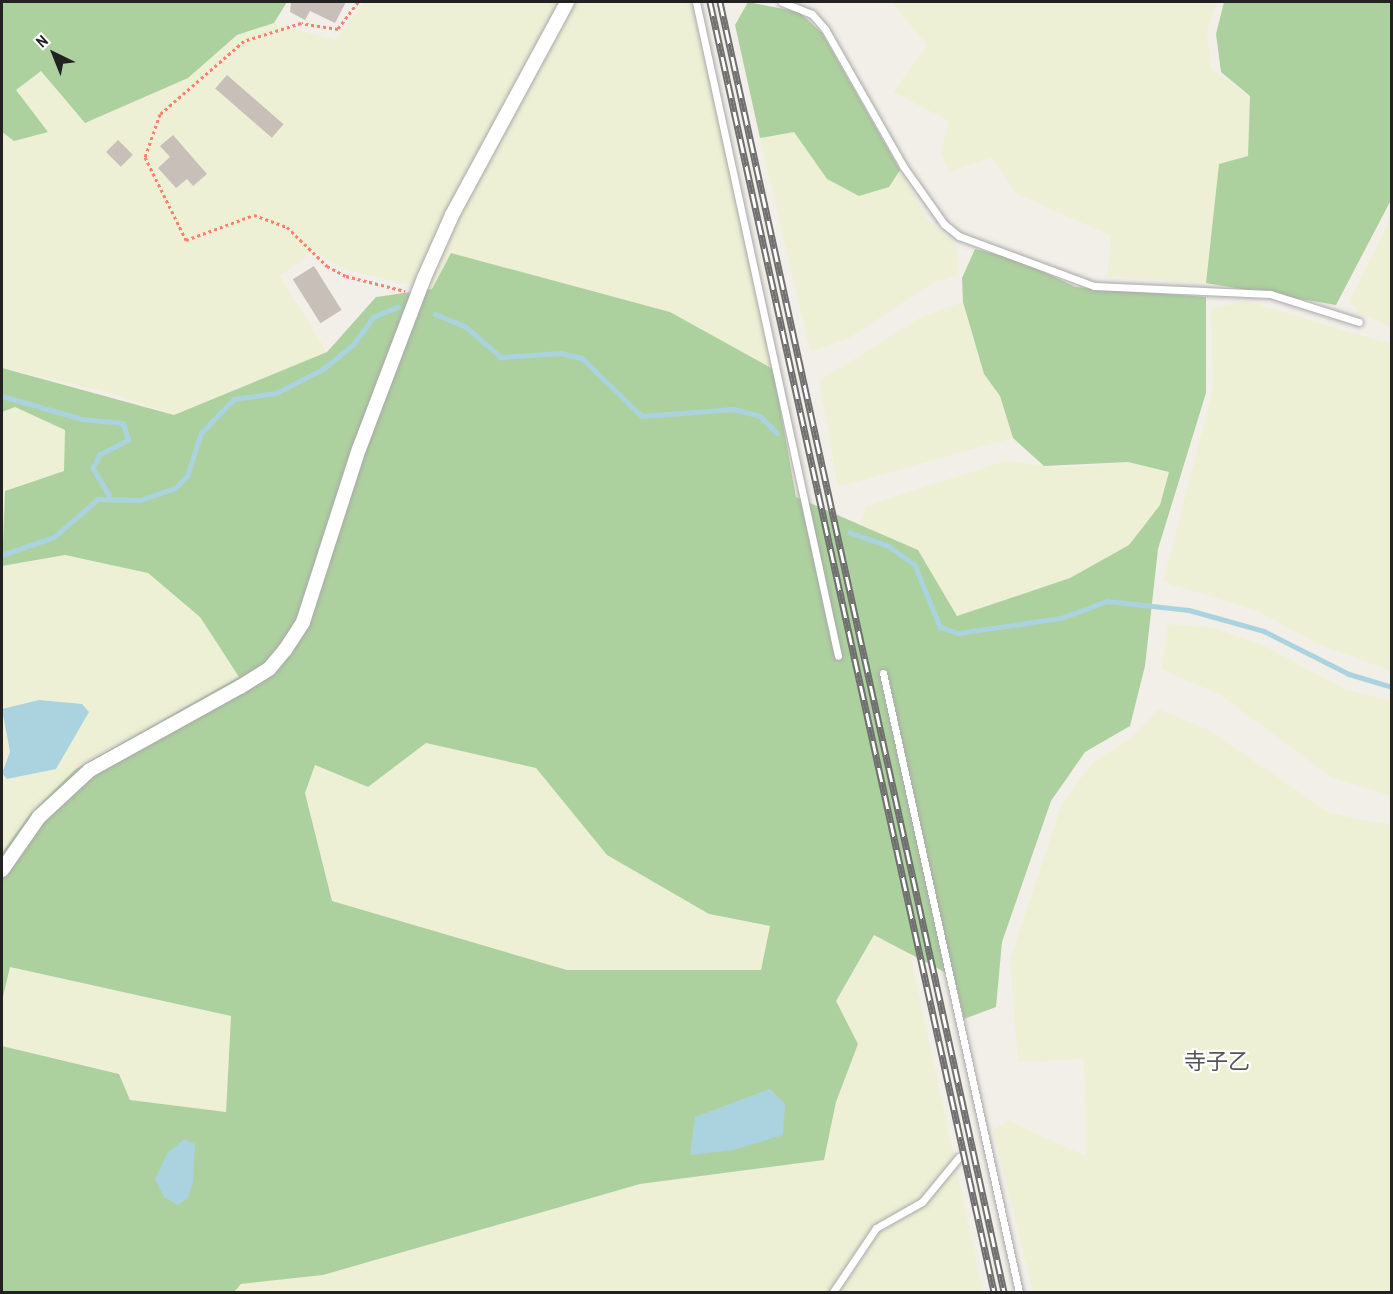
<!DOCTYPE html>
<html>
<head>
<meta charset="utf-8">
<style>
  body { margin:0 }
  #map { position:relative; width:1393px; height:1294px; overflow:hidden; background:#f2efe9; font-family:"Archivo Narrow","Noto Sans JP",sans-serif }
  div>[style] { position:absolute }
  .farmland>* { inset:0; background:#eef0d5 }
  .forest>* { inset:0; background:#add19e }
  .water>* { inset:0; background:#aad3df }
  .stream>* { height:4.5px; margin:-2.25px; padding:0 2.25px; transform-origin:2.25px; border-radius:2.25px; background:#aad3df }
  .building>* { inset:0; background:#c7bfb8; transform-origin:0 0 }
  .path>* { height:3px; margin-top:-1.5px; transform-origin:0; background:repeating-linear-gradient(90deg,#fa8072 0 3px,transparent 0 6px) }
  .roads { filter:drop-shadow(0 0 2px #a9a9a9) drop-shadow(0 0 2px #a9a9a9) }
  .lane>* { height:7px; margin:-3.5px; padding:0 3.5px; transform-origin:3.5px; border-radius:3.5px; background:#fff }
  .street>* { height:14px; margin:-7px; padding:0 7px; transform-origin:7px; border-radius:7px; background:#fff }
  .rail>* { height:7px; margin-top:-3.5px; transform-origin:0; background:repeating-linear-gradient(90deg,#fff 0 14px,#707070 0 28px); box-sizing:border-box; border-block:2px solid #707070 }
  span { translate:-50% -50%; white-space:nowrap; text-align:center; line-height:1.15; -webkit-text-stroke:4.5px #fff; paint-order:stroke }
  .quarter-label { font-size:22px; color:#555 }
  .frame { position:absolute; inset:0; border:3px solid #222; pointer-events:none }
  .north { position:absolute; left:24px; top:24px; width:60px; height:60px; -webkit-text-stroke:4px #fff; paint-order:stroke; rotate:317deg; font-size:16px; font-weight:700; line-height:24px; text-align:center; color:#222 }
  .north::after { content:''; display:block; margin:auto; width:21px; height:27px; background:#222; clip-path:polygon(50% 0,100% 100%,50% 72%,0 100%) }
</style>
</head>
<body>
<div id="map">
  <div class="farmland">
    <div style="clip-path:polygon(364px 2px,692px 2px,773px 369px,670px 312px,451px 253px,432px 290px,346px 270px,314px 251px,280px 276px,327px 352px,174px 415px,107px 392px,2px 368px,2px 132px,14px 141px,16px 90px,42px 71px,188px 78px,237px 35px,274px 23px,335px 40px)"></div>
    <div style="clip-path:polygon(891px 2px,1217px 2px,1207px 31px,1211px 69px,1250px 96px,1248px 156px,1219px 165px,1206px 283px,1107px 276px,1111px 236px,1017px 194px,991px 158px,950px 172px,940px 154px,949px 121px,893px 92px,927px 45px)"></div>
    <div style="clip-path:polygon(794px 132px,827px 179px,889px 187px,900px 170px,928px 221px,956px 245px,959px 275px,934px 282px,848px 339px,810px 352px,760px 138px)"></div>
    <div style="clip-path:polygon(1391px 217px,1391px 327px,1357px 312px,1350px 300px)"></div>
    <div style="clip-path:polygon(1246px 301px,1391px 344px,1391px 671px,1315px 643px,1258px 611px,1163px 582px,1213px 389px,1211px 308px)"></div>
    <div style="clip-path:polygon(963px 302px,984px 374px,1000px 396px,1013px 438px,838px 487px,819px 381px,923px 316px)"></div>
    <div style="clip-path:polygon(15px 407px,65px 429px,64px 471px,5px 491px,6px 538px,2px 540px,2px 412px)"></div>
    <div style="clip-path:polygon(1005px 461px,1060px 468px,1128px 462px,1169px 471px,1160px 505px,1129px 545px,1070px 578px,957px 616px,918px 550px,861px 525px,866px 506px)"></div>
    <div style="clip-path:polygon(65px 555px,148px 573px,200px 617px,239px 677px,76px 769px,30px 814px,2px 853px,2px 566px)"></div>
    <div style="clip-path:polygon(1168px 624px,1215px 628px,1261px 644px,1345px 689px,1391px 701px,1391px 796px,1331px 777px,1220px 695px,1161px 669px)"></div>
    <div style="clip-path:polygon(1158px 709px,1207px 729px,1330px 813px,1391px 825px,1392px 1287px,1386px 1292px,1033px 1292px,993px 1130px,1008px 1120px,1086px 1156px,1084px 1059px,1018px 1062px,1010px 959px,1062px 803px,1092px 763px,1132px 737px)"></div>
    <div style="clip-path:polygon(426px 743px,536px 768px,607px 855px,709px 914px,771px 926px,761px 970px,567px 970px,331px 901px,305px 794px,315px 765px,368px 787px)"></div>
    <div style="clip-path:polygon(875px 935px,910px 953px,983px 1292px,234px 1292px,241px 1284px,323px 1275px,640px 1184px,824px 1160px,836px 1102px,858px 1044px,836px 1001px)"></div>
    <div style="clip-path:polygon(9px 967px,231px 1016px,226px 1112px,130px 1100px,119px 1073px,2px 1046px,2px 1001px)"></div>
  </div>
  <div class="forest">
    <div style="clip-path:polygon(2px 2px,287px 2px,274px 23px,237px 35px,188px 78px,85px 123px,41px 71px,16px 90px,48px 132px,14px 141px,2px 132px)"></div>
    <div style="clip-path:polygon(748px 2px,799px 12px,822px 33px,900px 170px,889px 187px,859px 196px,827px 179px,794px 132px,760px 138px,735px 25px)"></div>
    <div style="clip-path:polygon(1224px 2px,1391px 2px,1391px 200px,1336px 305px,1206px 283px,1219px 164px,1248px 156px,1250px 96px,1221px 72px,1216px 34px)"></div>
    <div style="clip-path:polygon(evenodd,975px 249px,1016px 259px,1076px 287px,1206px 297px,1206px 393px,1158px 549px,1145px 666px,1130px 726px,1085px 752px,1051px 801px,1002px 942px,996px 1007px,964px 1019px,954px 977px,874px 935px,836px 1001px,858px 1044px,836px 1102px,824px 1160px,640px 1184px,323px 1275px,241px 1284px,234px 1292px,2px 1292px,2px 1046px,119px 1074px,130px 1100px,226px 1112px,231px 1016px,10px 967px,2px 1001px,2px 853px,30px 814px,76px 769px,239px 677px,200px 617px,148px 573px,65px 555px,2px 566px,5px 491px,64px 471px,65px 430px,15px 407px,2px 412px,2px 368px,174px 415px,327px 352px,376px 297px,432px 289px,451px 253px,670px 312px,773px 369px,796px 497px,918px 550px,957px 616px,1070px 578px,1129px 545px,1160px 505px,1169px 472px,1128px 462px,1044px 466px,1013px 438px,1000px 396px,984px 374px,963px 302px,962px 278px,975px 249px,426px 743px,536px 768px,607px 855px,709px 914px,770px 926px,761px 970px,567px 970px,332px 901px,305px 793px,315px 765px,368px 787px,426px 743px)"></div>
  </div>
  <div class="water">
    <div style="clip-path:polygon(39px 700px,82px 704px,89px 712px,56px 769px,7px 779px,2px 773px,10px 752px,2px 709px)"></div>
    <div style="clip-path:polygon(770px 1089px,785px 1104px,783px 1135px,733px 1150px,690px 1155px,695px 1117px)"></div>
    <div style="clip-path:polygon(184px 1139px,195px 1144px,193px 1182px,188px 1198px,178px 1205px,164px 1197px,155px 1179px,167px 1154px)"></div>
  </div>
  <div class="stream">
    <div style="left:435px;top:314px;width:32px;rotate:22deg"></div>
    <div style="left:465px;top:326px;width:48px;rotate:40.7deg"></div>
    <div style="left:501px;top:357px;width:59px;rotate:-3.9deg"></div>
    <div style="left:560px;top:353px;width:23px;rotate:13deg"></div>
    <div style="left:582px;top:358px;width:83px;rotate:44deg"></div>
    <div style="left:642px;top:416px;width:92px;rotate:-4.4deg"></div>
    <div style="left:734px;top:409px;width:27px;rotate:15deg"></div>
    <div style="left:760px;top:416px;width:24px;rotate:45deg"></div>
    <div style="left:2px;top:396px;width:83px;rotate:16deg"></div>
    <div style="left:82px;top:419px;width:41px;rotate:5.6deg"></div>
    <div style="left:123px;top:423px;width:18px;rotate:71deg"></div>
    <div style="left:129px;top:440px;width:33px;rotate:153deg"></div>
    <div style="left:100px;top:455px;width:15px;rotate:118deg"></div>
    <div style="left:93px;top:468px;width:31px;rotate:59deg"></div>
    <div style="left:849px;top:532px;width:42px;rotate:19.3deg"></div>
    <div style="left:889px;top:546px;width:32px;rotate:36deg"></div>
    <div style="left:915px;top:565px;width:67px;rotate:68deg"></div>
    <div style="left:940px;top:627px;width:20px;rotate:18deg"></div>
    <div style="left:959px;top:633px;width:103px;rotate:-8.4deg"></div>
    <div style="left:1061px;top:618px;width:49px;rotate:-20.3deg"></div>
    <div style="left:1107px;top:601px;width:82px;rotate:6.3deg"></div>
    <div style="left:1189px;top:610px;width:78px;rotate:15.6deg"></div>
    <div style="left:1264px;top:631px;width:95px;rotate:26.8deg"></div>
    <div style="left:1349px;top:674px;width:45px;rotate:16.8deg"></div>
    <div style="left:2px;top:555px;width:55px;rotate:-19.1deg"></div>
    <div style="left:54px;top:537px;width:58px;rotate:-40.8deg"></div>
    <div style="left:98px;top:499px;width:42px;rotate:1.4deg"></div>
    <div style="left:140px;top:500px;width:37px;rotate:-19deg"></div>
    <div style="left:175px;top:488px;width:17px;rotate:-45deg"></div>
    <div style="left:187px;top:476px;width:45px;rotate:-72deg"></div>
    <div style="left:201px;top:433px;width:47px;rotate:-45.9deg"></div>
    <div style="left:234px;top:399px;width:42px;rotate:-8.1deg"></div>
    <div style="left:276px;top:393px;width:53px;rotate:-27.1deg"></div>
    <div style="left:323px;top:369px;width:38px;rotate:-39deg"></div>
    <div style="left:353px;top:345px;width:34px;rotate:-54deg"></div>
    <div style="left:373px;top:317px;width:27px;rotate:-22deg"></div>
  </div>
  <div class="building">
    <div style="clip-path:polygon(291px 2px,346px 2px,335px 23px,310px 11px,305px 20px,290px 12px)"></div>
    <div style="left:227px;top:75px;width:75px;height:18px;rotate:41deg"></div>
    <div style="clip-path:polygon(173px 135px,207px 174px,193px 186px,187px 179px,176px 188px,158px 168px,170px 157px,160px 146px)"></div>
    <div style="left:118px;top:140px;width:21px;height:17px;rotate:45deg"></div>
    <div style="left:314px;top:266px;width:52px;height:25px;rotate:58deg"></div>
  </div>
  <div class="path">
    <div style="left:358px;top:2px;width:34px;rotate:127deg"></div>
    <div style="left:338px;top:29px;width:37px;rotate:-171deg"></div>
    <div style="left:301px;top:23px;width:60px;rotate:162.5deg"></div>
    <div style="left:244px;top:41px;width:111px;rotate:139deg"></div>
    <div style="left:160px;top:114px;width:46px;rotate:109.2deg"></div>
    <div style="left:145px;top:157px;width:93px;rotate:63.7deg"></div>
    <div style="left:186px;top:240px;width:72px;rotate:-20.2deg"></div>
    <div style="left:254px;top:215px;width:35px;rotate:20deg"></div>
    <div style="left:287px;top:227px;width:56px;rotate:44.3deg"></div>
    <div style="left:327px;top:266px;width:21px;rotate:28deg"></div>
    <div style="left:346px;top:276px;width:61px;rotate:14.3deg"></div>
  </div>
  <div class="roads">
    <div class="lane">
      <div style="left:696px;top:2px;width:669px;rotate:77.75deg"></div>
      <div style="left:782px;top:2px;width:32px;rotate:22deg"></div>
      <div style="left:812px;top:14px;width:20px;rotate:49deg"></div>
      <div style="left:825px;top:29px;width:158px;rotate:60.3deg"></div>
      <div style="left:903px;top:166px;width:71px;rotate:54.7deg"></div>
      <div style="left:944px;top:224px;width:19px;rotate:39deg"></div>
      <div style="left:959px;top:236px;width:144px;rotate:20.3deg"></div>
      <div style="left:1094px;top:286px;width:176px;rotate:2.6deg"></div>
      <div style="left:1270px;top:294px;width:93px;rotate:17.5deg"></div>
      <div style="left:883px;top:673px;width:634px;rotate:77.61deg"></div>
      <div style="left:833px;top:1292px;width:77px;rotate:-56.1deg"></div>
      <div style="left:876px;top:1228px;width:53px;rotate:-29.5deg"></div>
      <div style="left:922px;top:1202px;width:58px;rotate:-50.6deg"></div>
    </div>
    <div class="street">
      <div style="left:2px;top:870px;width:65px;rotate:-55.1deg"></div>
      <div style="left:39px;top:817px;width:69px;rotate:-42.7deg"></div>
      <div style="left:90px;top:770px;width:171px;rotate:-29deg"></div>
      <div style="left:240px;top:687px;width:34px;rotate:-32deg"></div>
      <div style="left:269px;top:669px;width:25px;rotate:-50deg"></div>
      <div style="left:285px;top:650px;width:33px;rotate:-57deg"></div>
      <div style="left:303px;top:622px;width:182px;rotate:-72.1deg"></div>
      <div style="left:359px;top:449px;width:183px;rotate:-69.2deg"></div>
      <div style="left:424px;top:278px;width:69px;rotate:-66deg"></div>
      <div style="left:452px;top:215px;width:242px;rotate:-61.6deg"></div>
    </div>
  </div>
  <div class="rail">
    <div style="left:710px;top:2px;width:1321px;rotate:77.58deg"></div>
    <div style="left:720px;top:2px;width:1321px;rotate:77.58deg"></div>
  </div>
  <div class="quarter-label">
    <span style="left:1217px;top:1062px">寺子乙</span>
  </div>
  <div class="frame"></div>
  <div class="north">N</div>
</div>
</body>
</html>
